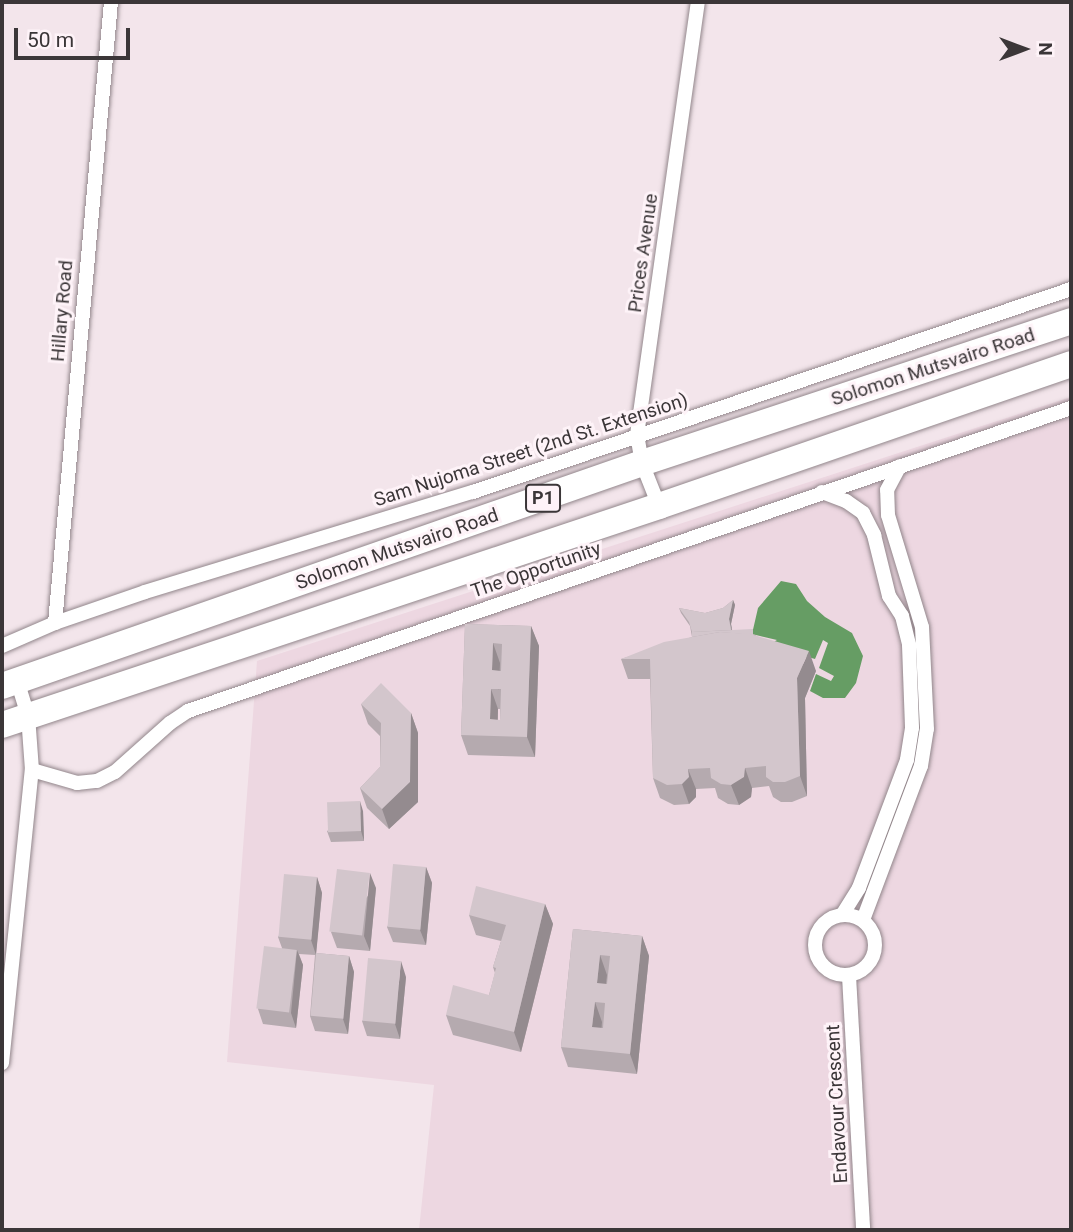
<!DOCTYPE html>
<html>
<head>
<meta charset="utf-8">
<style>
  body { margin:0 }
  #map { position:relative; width:1073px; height:1232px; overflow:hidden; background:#f3e5eb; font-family:Roboto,sans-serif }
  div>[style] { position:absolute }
  .built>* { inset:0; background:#edd7e1 }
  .water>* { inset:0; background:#669d64 }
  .roads { filter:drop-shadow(0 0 2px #92868b) drop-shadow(0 0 2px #92868b) }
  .street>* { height:14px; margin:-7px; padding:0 7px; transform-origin:7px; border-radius:7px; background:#fff }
  .street>.ring { margin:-7px; padding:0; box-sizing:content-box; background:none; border:14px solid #fff; border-radius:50% }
  .highway>* { height:26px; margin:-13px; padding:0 13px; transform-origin:13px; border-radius:13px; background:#fff }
  .wall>* { inset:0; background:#b5aaaf }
  .shaded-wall>* { inset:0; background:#948b8f }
  .building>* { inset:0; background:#d3c6cc; transform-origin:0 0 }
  span { translate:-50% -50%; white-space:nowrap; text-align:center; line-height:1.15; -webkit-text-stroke:6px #fef3f8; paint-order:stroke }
  .shield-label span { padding:2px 5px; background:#fef3f8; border:2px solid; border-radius:5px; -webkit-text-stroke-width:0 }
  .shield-label { font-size:18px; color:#3b3638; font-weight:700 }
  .street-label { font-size:19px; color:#3b3638 }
  .frame { position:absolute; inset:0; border:4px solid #3b3638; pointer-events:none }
  .north { position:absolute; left:989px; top:14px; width:70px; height:70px; -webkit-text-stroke:5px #fef3f8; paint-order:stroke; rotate:90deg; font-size:19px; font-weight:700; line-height:28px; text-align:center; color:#3b3638 }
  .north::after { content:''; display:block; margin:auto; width:24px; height:32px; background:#3b3638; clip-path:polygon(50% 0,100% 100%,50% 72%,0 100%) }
  .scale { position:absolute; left:14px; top:28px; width:116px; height:32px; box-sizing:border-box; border:4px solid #3b3638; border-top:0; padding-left:9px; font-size:21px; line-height:24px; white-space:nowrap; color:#3b3638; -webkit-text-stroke:5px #fef3f8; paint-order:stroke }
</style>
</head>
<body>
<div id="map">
  <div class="built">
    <div style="clip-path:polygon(1071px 397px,1071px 1230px,419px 1230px,434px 1085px,227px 1062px,257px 661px)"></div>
  </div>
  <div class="water">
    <div style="clip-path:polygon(781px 581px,796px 584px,807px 601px,825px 617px,852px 633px,863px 656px,856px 683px,845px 698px,823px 698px,810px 691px,816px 674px,831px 681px,834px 676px,819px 668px,828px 643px,823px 640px,815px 659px,768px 645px,777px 640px,752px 634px,758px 608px)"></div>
  </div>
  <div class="roads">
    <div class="street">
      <div style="left:822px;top:492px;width:26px;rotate:21deg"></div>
      <div style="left:846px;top:501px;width:21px;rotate:35deg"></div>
      <div style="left:863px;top:513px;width:25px;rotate:63deg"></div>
      <div style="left:874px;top:535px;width:63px;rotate:76.2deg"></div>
      <div style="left:889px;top:596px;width:24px;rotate:57deg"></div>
      <div style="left:902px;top:616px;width:30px;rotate:76deg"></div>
      <div style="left:909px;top:645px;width:83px;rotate:87.9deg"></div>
      <div style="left:912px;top:728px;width:32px;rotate:99deg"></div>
      <div style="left:907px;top:760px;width:137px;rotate:110.6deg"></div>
      <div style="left:859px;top:888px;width:31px;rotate:122deg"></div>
      <div style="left:659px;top:506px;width:46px;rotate:-111.6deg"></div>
      <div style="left:642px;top:463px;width:28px;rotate:-100deg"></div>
      <div style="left:637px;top:435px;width:437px;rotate:-82deg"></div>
      <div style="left:55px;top:623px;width:624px;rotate:-84.85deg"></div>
      <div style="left:2px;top:646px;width:58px;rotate:-23.5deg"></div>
      <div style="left:55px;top:623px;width:95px;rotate:-19deg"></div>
      <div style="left:145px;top:592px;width:343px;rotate:-17deg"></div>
      <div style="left:473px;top:492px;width:632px;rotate:-18.75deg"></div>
      <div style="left:32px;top:770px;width:47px;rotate:16.1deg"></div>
      <div style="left:77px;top:783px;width:20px;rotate:-6deg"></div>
      <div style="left:97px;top:781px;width:20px;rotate:-27deg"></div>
      <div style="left:115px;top:772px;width:74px;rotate:-41.7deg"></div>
      <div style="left:170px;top:723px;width:22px;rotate:-34deg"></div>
      <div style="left:188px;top:711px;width:934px;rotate:-18.94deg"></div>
      <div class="ring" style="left:815px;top:915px;width:46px;height:46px"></div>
      <div style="left:863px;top:920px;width:165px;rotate:-69.4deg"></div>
      <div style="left:921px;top:766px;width:37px;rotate:-81deg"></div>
      <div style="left:927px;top:729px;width:102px;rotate:-92.8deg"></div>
      <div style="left:922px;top:627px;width:117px;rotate:-106.9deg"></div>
      <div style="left:888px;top:515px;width:25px;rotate:-92deg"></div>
      <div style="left:887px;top:490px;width:27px;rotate:-62deg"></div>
      <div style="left:849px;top:976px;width:254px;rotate:86.8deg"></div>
      <div style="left:2px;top:1063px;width:295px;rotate:-84.2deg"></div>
      <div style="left:32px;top:770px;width:54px;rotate:-94.2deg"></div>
      <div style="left:28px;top:716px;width:37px;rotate:-107deg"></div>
    </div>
    <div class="highway">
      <div style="left:2px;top:686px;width:678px;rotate:-19.21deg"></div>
      <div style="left:642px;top:463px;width:452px;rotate:-18.3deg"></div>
      <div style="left:2px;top:725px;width:693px;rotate:-18.43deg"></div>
      <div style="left:659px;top:506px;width:436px;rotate:-19deg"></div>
    </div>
  </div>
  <div class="wall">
    <div style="clip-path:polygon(733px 600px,735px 605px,731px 624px,732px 630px,755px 635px,816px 671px,805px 698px,807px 796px,792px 802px,781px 802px,773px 797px,769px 786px,752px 788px,751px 797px,739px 805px,728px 804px,718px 798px,715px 788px,696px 789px,696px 797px,689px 804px,674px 805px,660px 798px,653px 778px,650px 679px,628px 679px,621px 659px,692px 637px,690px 626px,681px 613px,679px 608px,705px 613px,723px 608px)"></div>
    <div style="clip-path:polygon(evenodd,465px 624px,531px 626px,539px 646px,535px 757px,468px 755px,461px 735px,465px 624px,498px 709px,500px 709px,500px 720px,498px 720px,498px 709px)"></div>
    <div style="clip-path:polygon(361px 704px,411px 713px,418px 733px,418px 802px,389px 829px,367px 808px,360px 788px,380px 767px,380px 736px,368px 724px)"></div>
    <div style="clip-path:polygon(363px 811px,364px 841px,331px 842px,327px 831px)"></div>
    <div style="clip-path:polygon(426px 867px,432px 883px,426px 945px,393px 942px,387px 927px)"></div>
    <div style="clip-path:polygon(317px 877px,322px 893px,316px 953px,349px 956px,354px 972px,348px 1034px,315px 1031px,310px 1016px,315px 955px,299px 954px,303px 965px,296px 1028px,263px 1024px,258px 1009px,282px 948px,278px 937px)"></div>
    <div style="clip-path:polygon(376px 888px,370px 951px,337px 948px,331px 932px)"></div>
    <div style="clip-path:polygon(545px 904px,553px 924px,521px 1052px,453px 1035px,446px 1015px,489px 995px,495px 973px,493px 967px,501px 941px,476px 935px,469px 915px)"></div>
    <div style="clip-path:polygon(573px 929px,642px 936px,649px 956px,637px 1074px,568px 1067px,561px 1047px)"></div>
    <div style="clip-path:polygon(406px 977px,400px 1039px,367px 1036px,362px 1021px)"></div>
  </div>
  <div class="shaded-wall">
    <div style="clip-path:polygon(733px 600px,735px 605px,731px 624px,734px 640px,729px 619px)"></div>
    <div style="clip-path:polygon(531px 626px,539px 646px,535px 757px,527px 737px)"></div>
    <div style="clip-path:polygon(493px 643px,500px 663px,499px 690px,492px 670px)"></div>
    <div style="clip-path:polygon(809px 651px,816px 671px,805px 698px,807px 796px,800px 776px,797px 678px)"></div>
    <div style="clip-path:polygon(491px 689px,498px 709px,497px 736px,490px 719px)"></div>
    <div style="clip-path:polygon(411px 713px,418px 733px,418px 802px,389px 829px,382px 809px)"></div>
    <div style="clip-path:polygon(745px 768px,752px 788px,751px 797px,739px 805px,731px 785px)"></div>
    <div style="clip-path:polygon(688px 769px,696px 789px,696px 797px,689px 804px,682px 784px)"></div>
    <div style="clip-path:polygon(360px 801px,363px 811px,364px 841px,361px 831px)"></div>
    <div style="clip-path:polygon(426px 867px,432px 883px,426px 945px,420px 930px)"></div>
    <div style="clip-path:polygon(370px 873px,376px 888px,370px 951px,364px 936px)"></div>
    <div style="clip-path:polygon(317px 877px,322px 893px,316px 955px,311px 940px)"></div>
    <div style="clip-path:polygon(545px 904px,553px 924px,521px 1052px,514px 1032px)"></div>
    <div style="clip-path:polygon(642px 936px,649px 956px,637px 1074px,630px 1054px)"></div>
    <div style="clip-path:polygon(297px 950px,303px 965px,296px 1028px,291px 1013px)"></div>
    <div style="clip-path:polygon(600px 955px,607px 975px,604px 1003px,597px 983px)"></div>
    <div style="clip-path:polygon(349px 956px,354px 972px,348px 1034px,343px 1019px)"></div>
    <div style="clip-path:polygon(401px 961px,406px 977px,400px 1039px,395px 1024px)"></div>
    <div style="clip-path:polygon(595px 1002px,602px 1022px,600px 1047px,592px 1027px)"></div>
  </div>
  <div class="building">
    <div style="clip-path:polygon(733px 600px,729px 619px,731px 630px,692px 632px,689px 622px,679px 608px,705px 613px,723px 608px)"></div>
    <div style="clip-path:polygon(evenodd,465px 624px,531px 626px,527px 737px,461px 735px,465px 624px,493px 643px,502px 644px,501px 671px,492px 670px,493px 643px,465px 624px,491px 689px,501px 689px,500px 720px,490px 719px,491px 689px)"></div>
    <div style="clip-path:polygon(753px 629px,753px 635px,720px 632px,692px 637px,692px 632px)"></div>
    <div style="clip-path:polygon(720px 632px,750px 634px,809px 651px,797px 678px,800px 776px,785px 782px,773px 782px,766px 777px,766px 766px,745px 768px,744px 777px,731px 785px,721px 784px,711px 778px,710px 768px,688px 769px,689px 777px,682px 784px,667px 785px,653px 778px,650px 659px,621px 659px,664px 642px)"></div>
    <div style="clip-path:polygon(381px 683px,411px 713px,410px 782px,382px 809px,360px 788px,380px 767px,381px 723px,361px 704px)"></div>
    <div style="left:360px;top:801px;width:30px;height:33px;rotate:88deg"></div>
    <div style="left:393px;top:864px;width:33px;height:63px;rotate:5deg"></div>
    <div style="left:337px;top:869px;width:33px;height:63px;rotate:7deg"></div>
    <div style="left:284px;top:874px;width:33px;height:63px;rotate:5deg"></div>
    <div style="clip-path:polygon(476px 886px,545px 904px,514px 1032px,446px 1015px,453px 985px,489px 995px,496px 968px,493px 967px,506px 925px,469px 915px)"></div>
    <div style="clip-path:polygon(evenodd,573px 929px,642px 936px,630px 1054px,561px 1047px,573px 929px,600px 955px,610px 956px,607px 984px,597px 983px,600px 955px,573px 929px,595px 1002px,605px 1003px,603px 1028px,592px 1027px,595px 1002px)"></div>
    <div style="left:264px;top:946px;width:33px;height:63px;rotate:7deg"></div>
    <div style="left:316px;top:953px;width:33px;height:63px;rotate:5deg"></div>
    <div style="left:368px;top:958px;width:33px;height:63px;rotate:5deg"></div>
  </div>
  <div class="shield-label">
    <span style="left:543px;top:498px">P1</span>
  </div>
  <div class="street-label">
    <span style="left:643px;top:253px;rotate:-82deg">Prices Avenue</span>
    <span style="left:62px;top:311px;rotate:-85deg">Hillary Road</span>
    <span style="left:933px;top:367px;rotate:-18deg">Solomon Mutsvairo Road</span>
    <span style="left:531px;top:450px;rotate:-18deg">Sam Nujoma Street (2nd St. Extension)</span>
    <span style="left:397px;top:549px;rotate:-19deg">Solomon Mutsvairo Road</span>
    <span style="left:536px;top:570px;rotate:-19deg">The Opportunity</span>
    <span style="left:837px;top:1104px;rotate:-93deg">Endavour Crescent</span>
  </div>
  <div class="frame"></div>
  <div class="north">N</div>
  <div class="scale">50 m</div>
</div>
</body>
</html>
